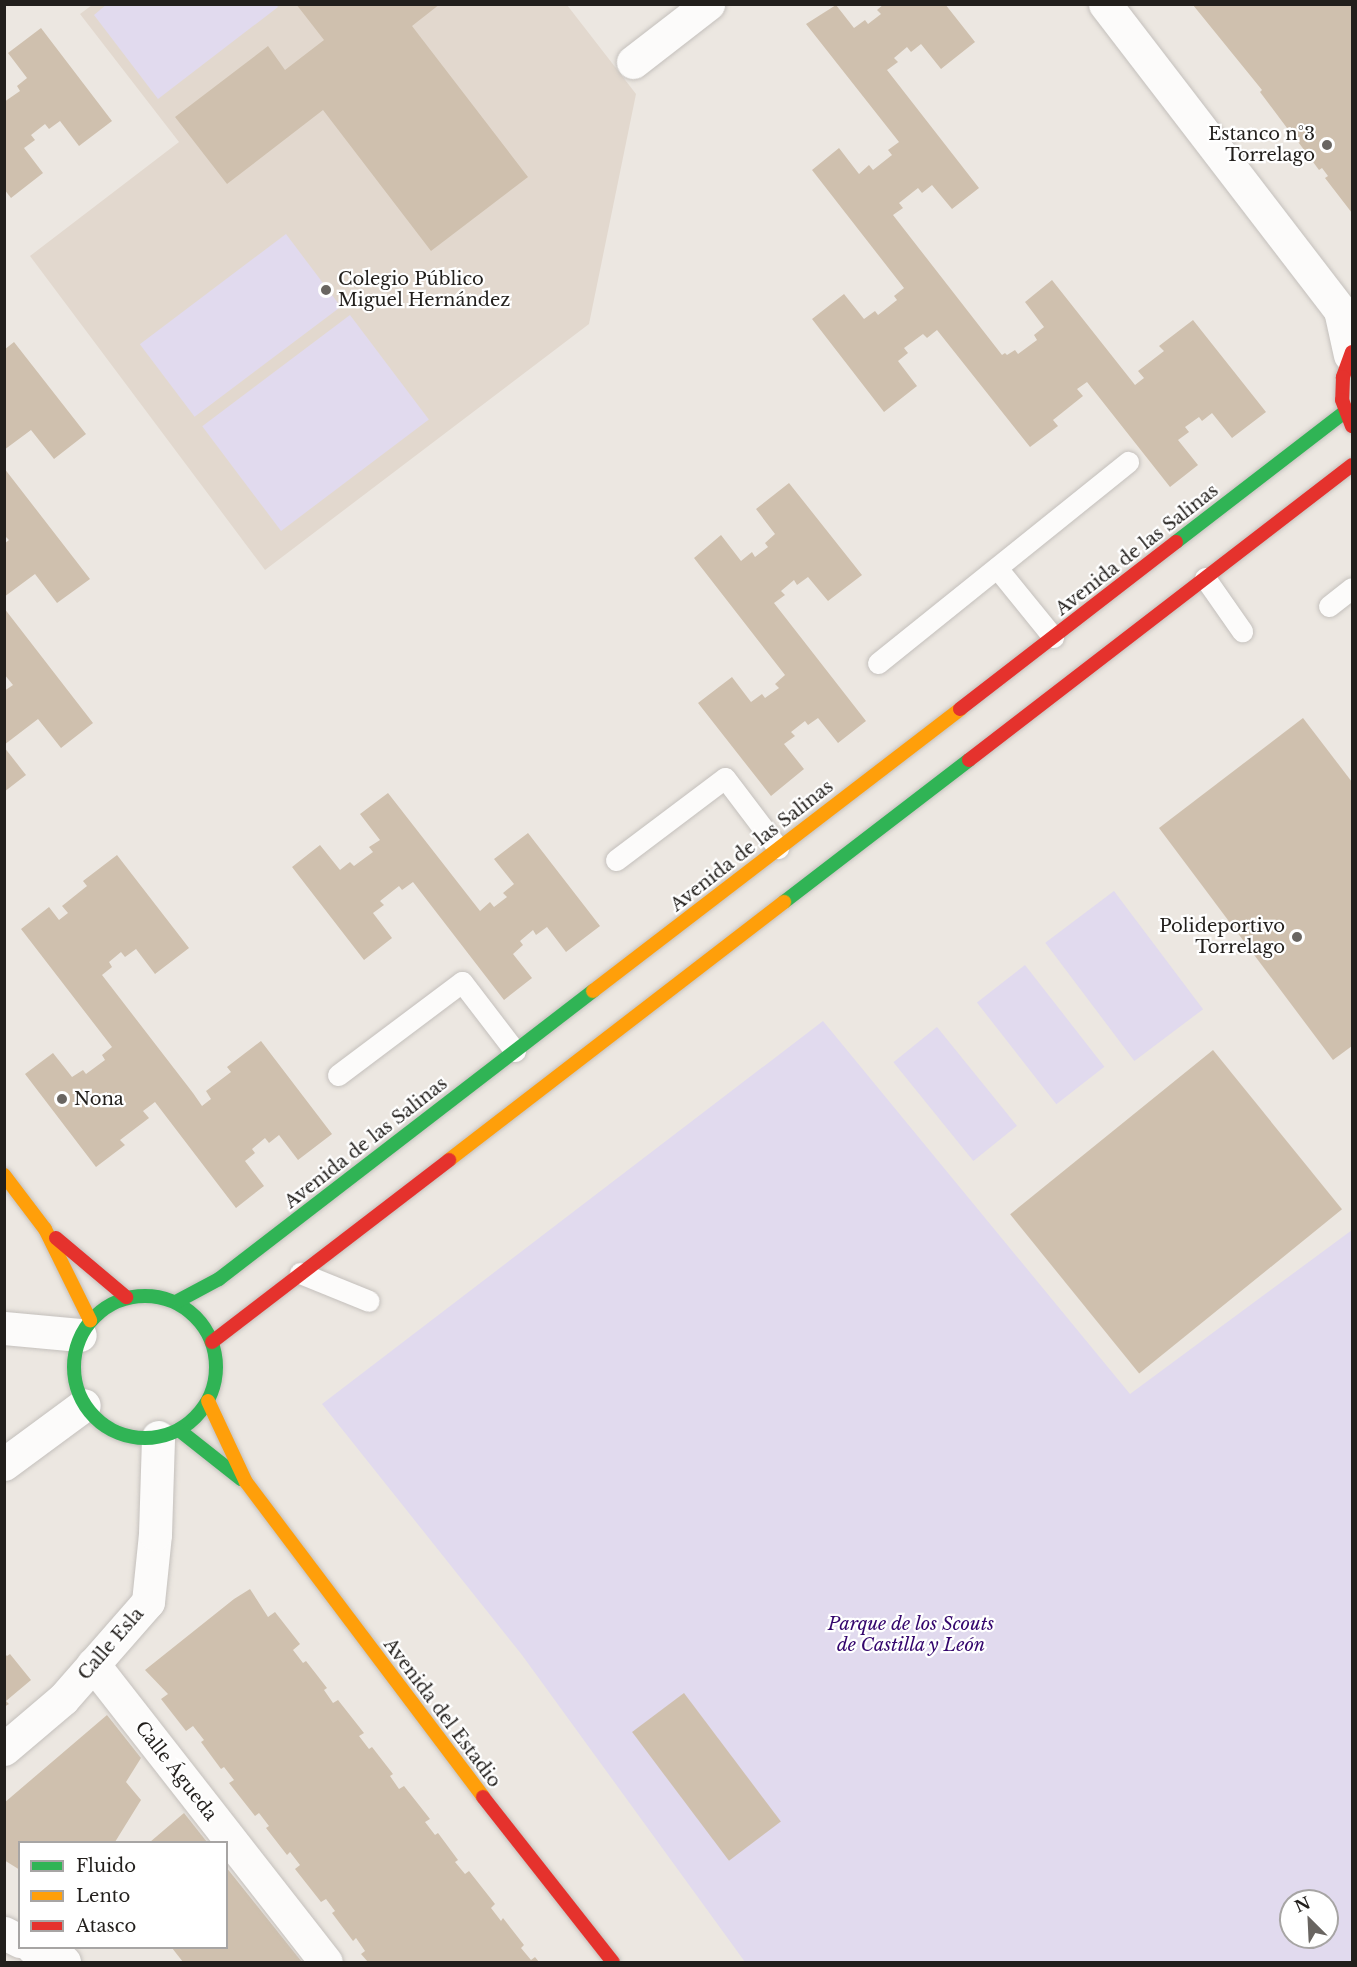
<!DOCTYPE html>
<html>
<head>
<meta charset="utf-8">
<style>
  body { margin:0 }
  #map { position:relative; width:1357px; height:1967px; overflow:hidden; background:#ece7e1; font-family:"Libre Baskerville",serif }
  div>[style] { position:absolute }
  .built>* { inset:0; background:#e2d8ce }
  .green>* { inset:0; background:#e1daee; transform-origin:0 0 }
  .building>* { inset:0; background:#cfc0ae; transform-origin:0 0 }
  .roads { filter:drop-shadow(0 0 2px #c4c0bc) drop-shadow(0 0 2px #c4c0bc) }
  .lane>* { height:21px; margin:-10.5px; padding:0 10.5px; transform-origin:10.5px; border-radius:10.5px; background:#fcfbfa }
  .street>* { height:33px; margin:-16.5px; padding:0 16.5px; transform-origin:16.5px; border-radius:16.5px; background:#fcfbfa }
  .fast>* { height:14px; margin:-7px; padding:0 7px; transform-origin:7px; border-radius:7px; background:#30b455 }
  .fast>.ring { margin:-7px; padding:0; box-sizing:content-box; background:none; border:14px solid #30b455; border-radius:50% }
  .slow>* { height:14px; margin:-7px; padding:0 7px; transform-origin:7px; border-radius:7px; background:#ff9f0a }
  .jam>* { height:14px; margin:-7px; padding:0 7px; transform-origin:7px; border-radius:7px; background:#e5322d }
  .dots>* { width:16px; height:16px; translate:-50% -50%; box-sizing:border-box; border:3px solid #fff; border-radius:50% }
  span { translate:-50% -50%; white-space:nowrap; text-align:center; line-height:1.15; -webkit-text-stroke:4.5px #fff; paint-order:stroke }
  .poi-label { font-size:18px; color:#221f1c }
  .right { translate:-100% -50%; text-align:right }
  .left { translate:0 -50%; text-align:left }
  .street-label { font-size:18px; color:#221f1c }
  .park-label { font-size:18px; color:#34066d; font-style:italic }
  .frame { position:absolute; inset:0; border:6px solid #221f1c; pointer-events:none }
  .legend { position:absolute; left:18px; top:1841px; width:210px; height:108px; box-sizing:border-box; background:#fff; border:2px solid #a7a5a4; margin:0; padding:8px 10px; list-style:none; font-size:18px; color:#221f1c }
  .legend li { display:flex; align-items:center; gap:12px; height:30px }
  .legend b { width:30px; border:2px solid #a7a5a4 }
  .north { position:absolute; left:1279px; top:1889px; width:60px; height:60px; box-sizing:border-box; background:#fff; border:2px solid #a7a5a4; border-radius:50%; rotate:336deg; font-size:16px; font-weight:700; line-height:24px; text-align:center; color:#221f1c }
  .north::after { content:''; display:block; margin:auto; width:21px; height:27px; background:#696561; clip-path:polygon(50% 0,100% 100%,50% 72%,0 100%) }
</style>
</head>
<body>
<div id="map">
  <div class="built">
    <div style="clip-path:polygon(92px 5px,567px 5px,636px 94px,589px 324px,265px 570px,30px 256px,179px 142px,80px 14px)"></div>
  </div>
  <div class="green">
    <div style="clip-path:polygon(107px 4px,276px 4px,278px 7px,158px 99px,94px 15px)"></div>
    <div style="left:286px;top:234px;width:91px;height:183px;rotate:53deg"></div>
    <div style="left:350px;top:315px;width:131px;height:185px;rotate:53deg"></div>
    <div style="left:1114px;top:891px;width:148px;height:86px;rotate:53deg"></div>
    <div style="left:1025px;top:965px;width:129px;height:61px;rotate:52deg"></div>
    <div style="clip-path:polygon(evenodd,823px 1021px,1130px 1394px,1352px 1230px,1352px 1962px,745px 1962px,522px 1655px,322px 1404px,823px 1021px,1291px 1901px,1327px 1901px,1327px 1937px,1291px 1937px,1291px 1901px)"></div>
    <div style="left:937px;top:1027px;width:127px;height:56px;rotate:51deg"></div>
  </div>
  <div class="building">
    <div style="clip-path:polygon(296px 4px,440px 4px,412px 26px,528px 177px,431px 251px,323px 110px,227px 184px,175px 117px,268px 46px,285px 70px,324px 40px)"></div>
    <div style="clip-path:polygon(884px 4px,945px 4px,975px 42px,941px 69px,921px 44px,911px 52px,907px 47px,894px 58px,898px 62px,887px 70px,979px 188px,952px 209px,932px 185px,922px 193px,918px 188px,899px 203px,903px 208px,893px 215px,1002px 355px,1005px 353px,1007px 355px,1015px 350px,1018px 354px,1037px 340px,1034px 335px,1044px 327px,1025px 302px,1052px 280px,1135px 385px,1144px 378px,1138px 371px,1164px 351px,1159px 346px,1193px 320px,1266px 412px,1232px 438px,1212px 413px,1202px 421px,1199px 417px,1185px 427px,1189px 432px,1178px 440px,1198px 465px,1170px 487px,1087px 382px,1077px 389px,1083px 396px,1053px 420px,1058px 426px,1030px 447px,937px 330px,927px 338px,923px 334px,904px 348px,908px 353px,898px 361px,917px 386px,884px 412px,812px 319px,844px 294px,864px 319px,875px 311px,878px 315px,897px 300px,894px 296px,904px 288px,812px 170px,839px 148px,859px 174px,869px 165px,873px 170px,892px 155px,888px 150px,899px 142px,806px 24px,836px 5px,854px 28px,865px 20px,868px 24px,881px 14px,877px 10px)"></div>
    <div style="clip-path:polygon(1352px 4px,1352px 213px,1325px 178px,1328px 176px,1322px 168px,1319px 170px,1293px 135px,1295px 134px,1290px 127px,1287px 128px,1260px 92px,1262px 90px,1193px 5px)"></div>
    <div style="clip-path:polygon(41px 28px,112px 121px,79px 146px,60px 121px,49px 129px,45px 124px,31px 135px,35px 140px,24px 148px,43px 173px,11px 198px,4px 189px,4px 102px,20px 91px,17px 86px,27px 78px,8px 53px)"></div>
    <div style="clip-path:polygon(14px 342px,86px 434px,54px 459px,31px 430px,4px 450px,4px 350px)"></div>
    <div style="clip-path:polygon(4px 468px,90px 579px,57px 603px,35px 574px,4px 597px,4px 544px,9px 540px,4px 535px)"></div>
    <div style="clip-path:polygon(789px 483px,862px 575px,828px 601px,808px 577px,797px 585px,794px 580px,781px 591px,785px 595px,774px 603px,866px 721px,838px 743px,818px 718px,808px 725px,805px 721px,791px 732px,795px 736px,784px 744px,804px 769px,771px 796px,698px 703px,732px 677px,751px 702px,762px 694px,765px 698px,779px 688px,775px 684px,785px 675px,694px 558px,721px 535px,741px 561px,752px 552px,755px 557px,768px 547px,765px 543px,775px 534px,756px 509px)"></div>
    <div style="clip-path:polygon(4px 608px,93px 723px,61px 748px,38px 719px,4px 745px,4px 691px,13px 685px,4px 674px)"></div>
    <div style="clip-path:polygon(1303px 718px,1352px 782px,1352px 1046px,1333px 1060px,1159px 828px)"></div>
    <div style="clip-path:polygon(4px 747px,26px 775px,4px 792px)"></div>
    <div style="clip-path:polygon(388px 793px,480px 911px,490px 902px,494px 907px,507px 897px,503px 893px,514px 884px,494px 859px,528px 833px,600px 926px,566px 952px,547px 927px,536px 935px,533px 930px,520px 941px,523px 945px,513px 954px,532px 978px,504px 1000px,413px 882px,402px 890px,399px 886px,380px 901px,384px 905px,373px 913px,392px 938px,364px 960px,292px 867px,320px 845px,340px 870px,350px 862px,354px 866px,373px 852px,369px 847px,380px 840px,360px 814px)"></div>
    <div style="clip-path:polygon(117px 855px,189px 948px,155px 974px,136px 949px,125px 957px,121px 952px,109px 962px,112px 967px,102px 975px,193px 1093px,202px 1106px,211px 1099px,206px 1091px,231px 1072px,227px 1067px,261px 1041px,332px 1134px,298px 1160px,279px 1135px,269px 1143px,265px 1138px,252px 1149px,255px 1153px,245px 1161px,264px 1186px,236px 1208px,155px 1102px,143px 1111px,149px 1118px,120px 1140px,125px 1145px,96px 1167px,25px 1074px,53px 1053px,72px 1077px,83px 1070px,86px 1074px,105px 1060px,102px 1055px,112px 1047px,21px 929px,49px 907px,59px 920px,68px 913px,62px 906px,87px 886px,83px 881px)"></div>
    <div style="left:1213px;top:1050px;width:205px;height:261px;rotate:51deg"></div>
    <div style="clip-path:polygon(250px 1589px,268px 1617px,275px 1612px,300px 1644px,293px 1650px,303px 1663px,306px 1661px,327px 1688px,324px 1690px,333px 1703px,338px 1700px,364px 1733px,359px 1736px,369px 1749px,372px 1747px,393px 1774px,390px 1776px,399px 1789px,404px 1786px,430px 1819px,425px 1822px,435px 1835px,438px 1833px,458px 1860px,455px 1862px,465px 1874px,469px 1871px,495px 1904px,491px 1908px,501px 1921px,503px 1918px,524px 1945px,521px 1948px,531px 1960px,535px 1957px,539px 1962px,368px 1962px,361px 1954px,365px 1951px,356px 1938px,353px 1941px,332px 1913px,335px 1911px,326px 1899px,321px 1902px,295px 1869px,300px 1865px,290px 1852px,287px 1855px,266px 1828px,269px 1826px,259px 1813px,255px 1816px,229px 1783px,234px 1780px,224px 1767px,221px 1769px,201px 1742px,204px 1740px,193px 1726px,186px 1731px,161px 1699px,168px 1694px,145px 1670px,234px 1599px)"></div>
    <div style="clip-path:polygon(4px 1653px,7px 1656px,10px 1654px,31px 1680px,6px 1701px,9px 1704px,4px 1707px)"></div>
    <div style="left:684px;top:1693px;width:161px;height:65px;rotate:53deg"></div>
    <div style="clip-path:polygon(107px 1715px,141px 1758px,126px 1782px,141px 1800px,115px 1842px,20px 1842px,20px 1870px,4px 1860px,4px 1803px)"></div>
    <div style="clip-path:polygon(184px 1813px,207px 1842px,150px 1842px)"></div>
    <div style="clip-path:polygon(226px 1867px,302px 1962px,183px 1962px,172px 1948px,226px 1948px)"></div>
  </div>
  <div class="roads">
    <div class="lane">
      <div style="left:997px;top:568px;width:89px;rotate:50.9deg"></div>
      <div style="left:1205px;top:578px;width:65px;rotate:55.1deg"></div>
      <div style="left:1329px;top:606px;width:29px;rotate:-38deg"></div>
      <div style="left:878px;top:663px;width:321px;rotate:-38.8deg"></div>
      <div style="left:616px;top:860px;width:136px;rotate:-37deg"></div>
      <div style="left:725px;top:778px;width:88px;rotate:52.9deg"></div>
      <div style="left:338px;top:1075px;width:155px;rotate:-36.9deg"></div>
      <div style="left:462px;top:982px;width:87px;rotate:52.5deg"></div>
      <div style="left:300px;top:1273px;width:74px;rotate:22.1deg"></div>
    </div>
    <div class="street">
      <div style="left:1105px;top:4px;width:386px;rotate:52.5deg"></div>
      <div style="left:1340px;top:310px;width:46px;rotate:77.5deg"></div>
      <div style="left:633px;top:62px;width:95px;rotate:-37.7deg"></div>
      <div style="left:4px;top:1328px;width:76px;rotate:5.3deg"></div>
      <div style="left:4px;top:1464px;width:99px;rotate:-36.4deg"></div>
      <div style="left:93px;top:1664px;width:378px;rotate:52deg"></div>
      <div style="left:4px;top:1749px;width:77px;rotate:-40.3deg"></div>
      <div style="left:63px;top:1699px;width:129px;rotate:-48.8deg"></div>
      <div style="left:148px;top:1602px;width:68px;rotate:-84.1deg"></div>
      <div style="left:155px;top:1534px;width:97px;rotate:-88.2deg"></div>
      <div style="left:4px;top:1933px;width:18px;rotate:27deg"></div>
      <div style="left:33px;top:1948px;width:34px;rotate:24deg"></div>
    </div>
    <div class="fast">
      <div style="left:1176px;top:542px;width:213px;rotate:-37.6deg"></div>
      <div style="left:784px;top:902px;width:233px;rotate:-37.5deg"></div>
      <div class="ring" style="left:74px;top:1296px;width:128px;height:128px"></div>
      <div style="left:176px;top:1302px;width:49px;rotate:-28.1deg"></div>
      <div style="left:219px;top:1279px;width:472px;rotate:-37.6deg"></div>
      <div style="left:179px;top:1430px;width:79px;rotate:38.3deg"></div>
    </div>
    <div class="slow">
      <div style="left:593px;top:991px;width:463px;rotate:-37.5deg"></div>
      <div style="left:449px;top:1160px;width:423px;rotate:-37.6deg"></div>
      <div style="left:4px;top:1175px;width:68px;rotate:52.8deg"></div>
      <div style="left:45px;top:1229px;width:102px;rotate:63.7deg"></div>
      <div style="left:208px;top:1401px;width:89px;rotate:64.9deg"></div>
      <div style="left:246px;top:1482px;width:394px;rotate:53deg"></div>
    </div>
    <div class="jam">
      <div style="left:1352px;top:352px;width:27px;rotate:110deg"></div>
      <div style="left:1343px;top:377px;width:23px;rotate:92deg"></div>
      <div style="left:1342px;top:400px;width:28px;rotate:69deg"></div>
      <div style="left:960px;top:709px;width:273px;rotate:-37.7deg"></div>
      <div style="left:969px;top:760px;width:483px;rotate:-37.6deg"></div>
      <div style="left:56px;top:1238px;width:92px;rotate:40.1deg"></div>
      <div style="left:212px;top:1342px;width:299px;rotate:-37.5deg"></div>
      <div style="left:483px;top:1797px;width:210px;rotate:51.8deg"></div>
    </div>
  </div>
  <div class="dots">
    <div style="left:1327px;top:145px;background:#696561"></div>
    <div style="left:326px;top:290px;background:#696561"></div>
    <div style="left:1297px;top:937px;background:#696561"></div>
    <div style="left:62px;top:1099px;background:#696561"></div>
  </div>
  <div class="poi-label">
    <span class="right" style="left:1315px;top:145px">Estanco n°3<br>Torrelago</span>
    <span class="left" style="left:338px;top:290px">Colegio Público<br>Miguel Hernández</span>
    <span class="right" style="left:1285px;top:937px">Polideportivo<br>Torrelago</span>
    <span class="left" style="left:74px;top:1099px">Nona</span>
  </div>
  <div class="street-label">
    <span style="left:1137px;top:550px;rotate:-38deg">Avenida de las Salinas</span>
    <span style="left:752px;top:846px;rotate:-38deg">Avenida de las Salinas</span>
    <span style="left:366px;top:1143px;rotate:-38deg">Avenida de las Salinas</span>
    <span style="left:111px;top:1644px;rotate:-49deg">Calle Esla</span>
    <span style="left:442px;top:1713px;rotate:53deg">Avenida del Estadio</span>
    <span style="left:176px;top:1771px;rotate:52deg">Calle Águeda</span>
  </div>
  <div class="park-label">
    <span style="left:911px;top:1635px">Parque de los Scouts<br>de Castilla y León</span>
  </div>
  <div class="frame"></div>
  <ul class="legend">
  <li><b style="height:8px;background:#30b455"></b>Fluido</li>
  <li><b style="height:8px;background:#ff9f0a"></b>Lento</li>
  <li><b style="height:8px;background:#e5322d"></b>Atasco</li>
  </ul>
  <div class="north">N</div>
</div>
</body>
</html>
